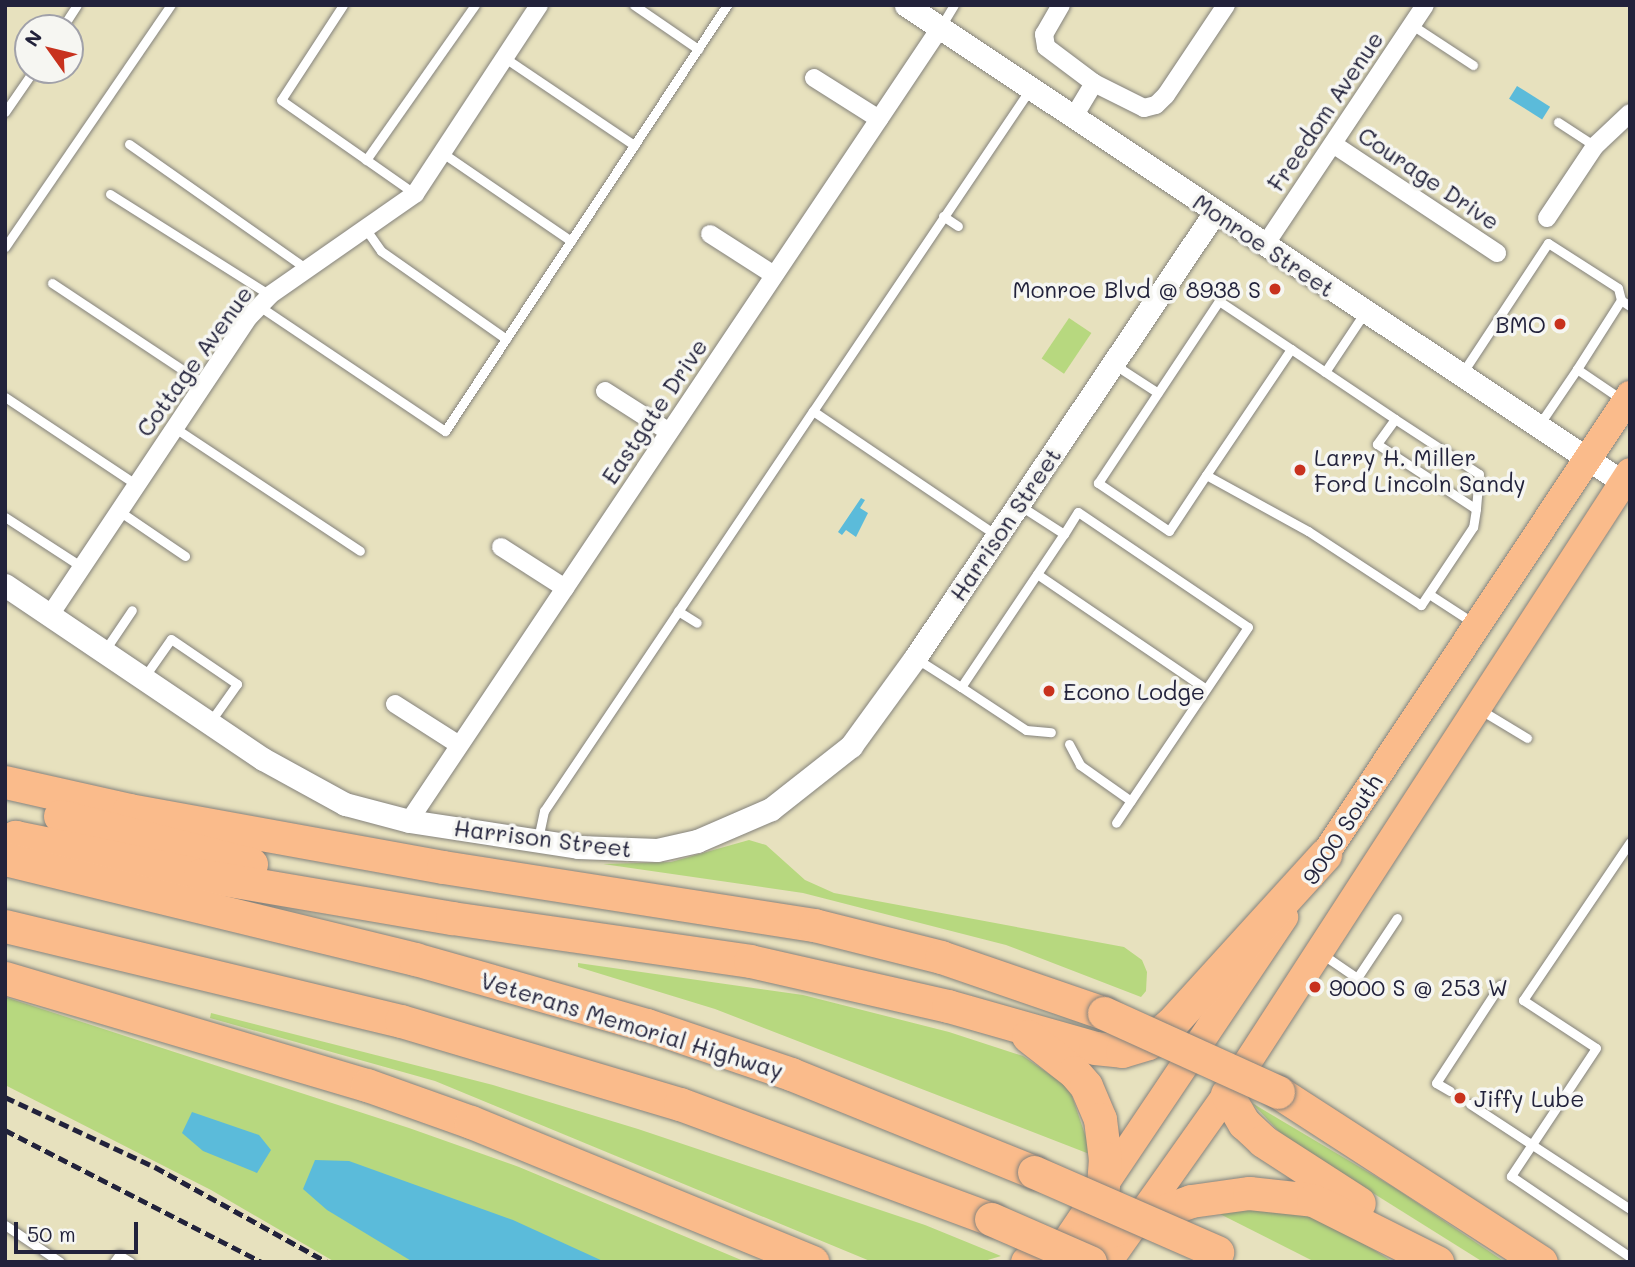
<!DOCTYPE html>
<html>
<head>
<meta charset="utf-8">
<style>
  body { margin:0 }
  #map { position:relative; width:1635px; height:1267px; overflow:hidden; background:#e7e1be; font-family:Mali,sans-serif }
  div>[style] { position:absolute }
  .green>* { inset:0; background:#b7d87f; transform-origin:0 0 }
  .water>* { inset:0; background:#5bbbda; transform-origin:0 0 }
  .roads { filter:drop-shadow(0 0 2px #84827c) drop-shadow(0 0 2px #84827c) }
  .service>* { height:9px; margin:-4.5px; padding:0 4.5px; transform-origin:4.5px; border-radius:4.5px; background:#fff }
  .minor>* { height:18px; margin:-9px; padding:0 9px; transform-origin:9px; border-radius:9px; background:#fff }
  .tertiary>* { height:23px; margin:-11.5px; padding:0 11.5px; transform-origin:11.5px; border-radius:11.5px; background:#fff }
  .primary>* { height:28px; margin:-14px; padding:0 14px; transform-origin:14px; border-radius:14px; background:#fabb8b }
  .motorway>* { height:33px; margin:-16.5px; padding:0 16.5px; transform-origin:16.5px; border-radius:16.5px; background:#fabb8b }
  .rail>* { height:5px; margin-top:-2.5px; transform-origin:0; background:repeating-linear-gradient(90deg,#22223b 0 10px,transparent 0 15px) }
  .bridges { filter:drop-shadow(0 0 2px #84827c) drop-shadow(0 0 2px #84827c) }
  .motorway-bridge>* { height:33px; margin:-16.5px; padding:0 16.5px; transform-origin:16.5px; border-radius:16.5px; background:#fabb8b }
  .dots>* { width:19px; height:19px; translate:-50% -50%; box-sizing:border-box; border:4px solid #f6f6f2; border-radius:50% }
  span { translate:-50% -50%; white-space:nowrap; text-align:center; line-height:1.15; -webkit-text-stroke:7px #f6f6f2; paint-order:stroke }
  .street-label { font-size:23px; color:#22223b }
  .poi-label { font-size:23px; color:#22223b }
  .right { translate:-100% -50%; text-align:right }
  .left { translate:0 -50%; text-align:left }
  .frame { position:absolute; inset:0; border:7px solid #22223b; pointer-events:none }
  .north { position:absolute; left:14px; top:14px; width:70px; height:70px; box-sizing:border-box; background:#f6f6f2; border:2px solid #a1a1a9; border-radius:50%; rotate:304deg; font-size:19px; font-weight:700; line-height:28px; text-align:center; color:#22223b }
  .north::after { content:''; display:block; margin:auto; width:24px; height:32px; background:#c8321e; clip-path:polygon(50% 0,100% 100%,50% 72%,0 100%) }
  .scale { position:absolute; left:14px; top:1222px; width:124px; height:32px; box-sizing:border-box; border:4px solid #22223b; border-top:0; padding-left:9px; font-size:21px; line-height:24px; white-space:nowrap; color:#22223b; -webkit-text-stroke:5px #f6f6f2; paint-order:stroke }
</style>
</head>
<body>
<div id="map">
  <div class="green">
    <div style="left:1069px;top:318px;width:27px;height:49px;rotate:34deg"></div>
    <div style="clip-path:polygon(749px 840px,766px 845px,805px 880px,834px 893px,1124px 947px,1142px 960px,1147px 972px,1146px 991px,1141px 997px,1006px 945px,803px 893px,603px 864px,671px 862px)"></div>
    <div style="clip-path:polygon(578px 963px,803px 995px,949px 1032px,1023px 1056px,1065px 1085px,1072px 1096px,1092px 1155px,715px 1009px,578px 967px)"></div>
    <div style="clip-path:polygon(5px 997px,409px 1128px,519px 1167px,746px 1262px,335px 1262px,211px 1190px,5px 1085px)"></div>
    <div style="clip-path:polygon(211px 1013px,493px 1085px,638px 1129px,925px 1225px,1001px 1256px,981px 1262px,870px 1261px,435px 1081px,210px 1018px)"></div>
    <div style="clip-path:polygon(1252px 1103px,1395px 1188px,1505px 1262px,1483px 1262px,1285px 1138px)"></div>
    <div style="clip-path:polygon(1232px 1207px,1283px 1208px,1330px 1222px,1393px 1262px,1315px 1262px,1216px 1212px)"></div>
  </div>
  <div class="water">
    <div style="left:1517px;top:86px;width:39px;height:15px;rotate:32deg"></div>
    <div style="clip-path:polygon(861px 498px,865px 500px,860px 508px,868px 513px,856px 537px,846px 530px,842px 535px,838px 532px)"></div>
    <div style="clip-path:polygon(192px 1112px,259px 1135px,271px 1150px,257px 1173px,203px 1151px,182px 1133px)"></div>
    <div style="clip-path:polygon(315px 1160px,349px 1161px,513px 1220px,605px 1262px,413px 1262px,327px 1210px,303px 1189px)"></div>
  </div>
  <div class="roads">
    <div class="service">
      <div style="left:343px;top:5px;width:113px;rotate:123.1deg"></div>
      <div style="left:281px;top:100px;width:164px;rotate:35deg"></div>
      <div style="left:634px;top:5px;width:78px;rotate:34.5deg"></div>
      <div style="left:1412px;top:25px;width:73px;rotate:33.3deg"></div>
      <div style="left:62px;top:28px;width:27px;rotate:-57deg"></div>
      <div style="left:940px;top:28px;width:27px;rotate:-59deg"></div>
      <div style="left:505px;top:58px;width:156px;rotate:34deg"></div>
      <div style="left:5px;top:112px;width:51px;rotate:-55.4deg"></div>
      <div style="left:1558px;top:122px;width:44px;rotate:33deg"></div>
      <div style="left:129px;top:144px;width:218px;rotate:35.1deg"></div>
      <div style="left:444px;top:154px;width:154px;rotate:34.4deg"></div>
      <div style="left:366px;top:160px;width:189px;rotate:-54.9deg"></div>
      <div style="left:110px;top:194px;width:189px;rotate:32.3deg"></div>
      <div style="left:943px;top:216px;width:18px;rotate:34deg"></div>
      <div style="left:367px;top:231px;width:24px;rotate:55deg"></div>
      <div style="left:381px;top:251px;width:153px;rotate:35.1deg"></div>
      <div style="left:5px;top:247px;width:293px;rotate:-55.6deg"></div>
      <div style="left:52px;top:283px;width:182px;rotate:33.6deg"></div>
      <div style="left:259px;top:306px;width:224px;rotate:33.9deg"></div>
      <div style="left:445px;top:431px;width:511px;rotate:-56.5deg"></div>
      <div style="left:1291px;top:349px;width:125px;rotate:33.9deg"></div>
      <div style="left:1395px;top:419px;width:31px;rotate:126deg"></div>
      <div style="left:1377px;top:444px;width:118px;rotate:33.3deg"></div>
      <div style="left:1476px;top:509px;width:18px;rotate:99deg"></div>
      <div style="left:1473px;top:527px;width:94px;rotate:123.7deg"></div>
      <div style="left:1421px;top:605px;width:135px;rotate:-146.8deg"></div>
      <div style="left:1308px;top:531px;width:116px;rotate:-151.2deg"></div>
      <div style="left:1206px;top:475px;width:152px;rotate:-56deg"></div>
      <div style="left:1115px;top:365px;width:51px;rotate:33.1deg"></div>
      <div style="left:1325px;top:372px;width:72px;rotate:-56.3deg"></div>
      <div style="left:1461px;top:375px;width:158px;rotate:-56.6deg"></div>
      <div style="left:1548px;top:243px;width:83px;rotate:32.7deg"></div>
      <div style="left:1618px;top:288px;width:12px;rotate:76deg"></div>
      <div style="left:5px;top:397px;width:159px;rotate:33.7deg"></div>
      <div style="left:1624px;top:401px;width:57px;rotate:-145.8deg"></div>
      <div style="left:1577px;top:369px;width:82px;rotate:-57.5deg"></div>
      <div style="left:1621px;top:300px;width:11px;rotate:34deg"></div>
      <div style="left:813px;top:411px;width:388px;rotate:-56deg"></div>
      <div style="left:1395px;top:419px;width:100px;rotate:33.2deg"></div>
      <div style="left:1479px;top:474px;width:35px;rotate:95deg"></div>
      <div style="left:1539px;top:425px;width:68px;rotate:-55.8deg"></div>
      <div style="left:175px;top:428px;width:222px;rotate:33.6deg"></div>
      <div style="left:1206px;top:475px;width:67px;rotate:123.5deg"></div>
      <div style="left:1169px;top:531px;width:86px;rotate:-145.9deg"></div>
      <div style="left:1098px;top:483px;width:219px;rotate:-56.4deg"></div>
      <div style="left:1219px;top:301px;width:87px;rotate:33.7deg"></div>
      <div style="left:119px;top:511px;width:80px;rotate:34.3deg"></div>
      <div style="left:5px;top:517px;width:92px;rotate:33deg"></div>
      <div style="left:1064px;top:534px;width:26px;rotate:-58deg"></div>
      <div style="left:1078px;top:512px;width:205px;rotate:34.1deg"></div>
      <div style="left:1248px;top:627px;width:236px;rotate:124deg"></div>
      <div style="left:1037px;top:574px;width:204px;rotate:34.2deg"></div>
      <div style="left:1429px;top:594px;width:55px;rotate:33.1deg"></div>
      <div style="left:678px;top:611px;width:22px;rotate:32deg"></div>
      <div style="left:105px;top:650px;width:48px;rotate:-56deg"></div>
      <div style="left:917px;top:659px;width:52px;rotate:32.5deg"></div>
      <div style="left:961px;top:687px;width:184px;rotate:-56.1deg"></div>
      <div style="left:1064px;top:534px;width:54px;rotate:-147.2deg"></div>
      <div style="left:145px;top:676px;width:45px;rotate:-54.9deg"></div>
      <div style="left:171px;top:639px;width:80px;rotate:34.3deg"></div>
      <div style="left:237px;top:684px;width:47px;rotate:125.4deg"></div>
      <div style="left:961px;top:687px;width:78px;rotate:33.5deg"></div>
      <div style="left:1026px;top:730px;width:25px;rotate:5deg"></div>
      <div style="left:1479px;top:709px;width:56px;rotate:31.1deg"></div>
      <div style="left:1069px;top:744px;width:24px;rotate:62deg"></div>
      <div style="left:1080px;top:765px;width:62px;rotate:35.2deg"></div>
      <div style="left:538px;top:839px;width:29px;rotate:-78deg"></div>
      <div style="left:544px;top:811px;width:482px;rotate:-56.1deg"></div>
      <div style="left:813px;top:411px;width:221px;rotate:34.1deg"></div>
      <div style="left:1630px;top:842px;width:191px;rotate:124.1deg"></div>
      <div style="left:1523px;top:1000px;width:87px;rotate:33.3deg"></div>
      <div style="left:1596px;top:1048px;width:154px;rotate:123.6deg"></div>
      <div style="left:1511px;top:1176px;width:144px;rotate:34.2deg"></div>
      <div style="left:1322px;top:954px;width:42px;rotate:34.4deg"></div>
      <div style="left:1357px;top:978px;width:72px;rotate:-56.3deg"></div>
      <div style="left:1450px;top:1091px;width:16px;rotate:-150deg"></div>
      <div style="left:1436px;top:1083px;width:117px;rotate:-56.9deg"></div>
      <div style="left:1470px;top:1104px;width:191px;rotate:33.3deg"></div>
      <div style="left:5px;top:1225px;width:66px;rotate:33.9deg"></div>
      <div style="left:114px;top:1262px;width:9px;rotate:-54deg"></div>
      <div style="left:119px;top:1255px;width:13px;rotate:32deg"></div>
    </div>
    <div class="minor">
      <div style="left:1061px;top:5px;width:34px;rotate:120deg"></div>
      <div style="left:1044px;top:34px;width:13px;rotate:81deg"></div>
      <div style="left:1046px;top:47px;width:60px;rotate:36.9deg"></div>
      <div style="left:1094px;top:83px;width:56px;rotate:26.6deg"></div>
      <div style="left:1144px;top:108px;width:12px;rotate:-14deg"></div>
      <div style="left:1156px;top:105px;width:14px;rotate:-45deg"></div>
      <div style="left:1166px;top:95px;width:108px;rotate:-56.3deg"></div>
      <div style="left:814px;top:78px;width:77px;rotate:32.2deg"></div>
      <div style="left:1073px;top:118px;width:41px;rotate:-59deg"></div>
      <div style="left:1333px;top:144px;width:197px;rotate:33.6deg"></div>
      <div style="left:1547px;top:218px;width:87px;rotate:-56.3deg"></div>
      <div style="left:1595px;top:146px;width:48px;rotate:-43.3deg"></div>
      <div style="left:710px;top:234px;width:76px;rotate:32.6deg"></div>
      <div style="left:1265px;top:245px;width:288px;rotate:-56.3deg"></div>
      <div style="left:605px;top:391px;width:76px;rotate:32.6deg"></div>
      <div style="left:501px;top:547px;width:76px;rotate:32.6deg"></div>
      <div style="left:50px;top:615px;width:358px;rotate:-56.3deg"></div>
      <div style="left:249px;top:317px;width:30px;rotate:-46deg"></div>
      <div style="left:270px;top:295px;width:177px;rotate:-34.9deg"></div>
      <div style="left:415px;top:194px;width:226px;rotate:-56.7deg"></div>
      <div style="left:395px;top:704px;width:76px;rotate:32.6deg"></div>
      <div style="left:409px;top:821px;width:954px;rotate:-56.19deg"></div>
    </div>
    <div class="tertiary">
      <div style="left:906px;top:5px;width:870px;rotate:33.65deg"></div>
      <div style="left:5px;top:585px;width:311px;rotate:34deg"></div>
      <div style="left:263px;top:759px;width:94px;rotate:28.8deg"></div>
      <div style="left:345px;top:804px;width:66px;rotate:14.9deg"></div>
      <div style="left:409px;top:821px;width:171px;rotate:8.7deg"></div>
      <div style="left:578px;top:847px;width:79px;rotate:2.2deg"></div>
      <div style="left:657px;top:850px;width:41px;rotate:-12.7deg"></div>
      <div style="left:697px;top:841px;width:81px;rotate:-23.4deg"></div>
      <div style="left:771px;top:809px;width:102px;rotate:-38.2deg"></div>
      <div style="left:851px;top:746px;width:109px;rotate:-54deg"></div>
      <div style="left:915px;top:658px;width:538px;rotate:-56.07deg"></div>
    </div>
    <div class="primary">
      <div style="left:1312px;top:874px;width:575px;rotate:-56.42deg"></div>
      <div style="left:1055px;top:1258px;width:411px;rotate:-56.1deg"></div>
      <div style="left:1108px;top:1262px;width:206px;rotate:-54.7deg"></div>
      <div style="left:1227px;top:1094px;width:741px;rotate:-57.06deg"></div>
    </div>
    <div class="motorway">
      <div style="left:5px;top:782px;width:127px;rotate:12.7deg"></div>
      <div style="left:129px;top:810px;width:319px;rotate:10.3deg"></div>
      <div style="left:443px;top:867px;width:376px;rotate:8.9deg"></div>
      <div style="left:814px;top:925px;width:131px;rotate:14.1deg"></div>
      <div style="left:941px;top:957px;width:172px;rotate:19deg"></div>
      <div style="left:60px;top:816px;width:197px;rotate:14.1deg"></div>
      <div style="left:5px;top:843px;width:12px;rotate:-31deg"></div>
      <div style="left:15px;top:837px;width:189px;rotate:11.6deg"></div>
      <div style="left:200px;top:875px;width:256px;rotate:9.7deg"></div>
      <div style="left:452px;top:918px;width:301px;rotate:8.2deg"></div>
      <div style="left:750px;top:961px;width:203px;rotate:12.8deg"></div>
      <div style="left:948px;top:1006px;width:153px;rotate:15.9deg"></div>
      <div style="left:1095px;top:1048px;width:27px;rotate:6deg"></div>
      <div style="left:1122px;top:1051px;width:27px;rotate:-17deg"></div>
      <div style="left:1148px;top:1043px;width:30px;rotate:-40deg"></div>
      <div style="left:1171px;top:1024px;width:229px;rotate:-47.7deg"></div>
      <div style="left:5px;top:859px;width:422px;rotate:13.7deg"></div>
      <div style="left:415px;top:959px;width:241px;rotate:15.9deg"></div>
      <div style="left:647px;top:1025px;width:152px;rotate:18.8deg"></div>
      <div style="left:791px;top:1074px;width:262px;rotate:22deg"></div>
      <div style="left:5px;top:926px;width:407px;rotate:13.5deg"></div>
      <div style="left:401px;top:1021px;width:291px;rotate:16.6deg"></div>
      <div style="left:680px;top:1104px;width:332px;rotate:20.3deg"></div>
      <div style="left:5px;top:978px;width:377px;rotate:16.5deg"></div>
      <div style="left:367px;top:1085px;width:110px;rotate:19.6deg"></div>
      <div style="left:471px;top:1122px;width:369px;rotate:22.3deg"></div>
      <div style="left:1028px;top:1036px;width:58px;rotate:38deg"></div>
      <div style="left:1074px;top:1072px;width:18px;rotate:49deg"></div>
      <div style="left:1086px;top:1086px;width:36px;rotate:67deg"></div>
      <div style="left:1100px;top:1119px;width:39px;rotate:83deg"></div>
      <div style="left:1105px;top:1158px;width:70px;rotate:94.1deg"></div>
      <div style="left:1278px;top:1092px;width:313px;rotate:32.9deg"></div>
      <div style="left:1227px;top:1094px;width:34px;rotate:60deg"></div>
      <div style="left:1244px;top:1123px;width:26px;rotate:43deg"></div>
      <div style="left:1263px;top:1141px;width:114px;rotate:32.9deg"></div>
      <div style="left:1027px;top:1262px;width:175px;rotate:-20.4deg"></div>
      <div style="left:1191px;top:1201px;width:59px;rotate:-7.9deg"></div>
      <div style="left:1249px;top:1193px;width:64px;rotate:6.2deg"></div>
      <div style="left:1313px;top:1200px;width:139px;rotate:26.6deg"></div>
    </div>
  </div>
  <div class="rail">
    <div style="left:5px;top:1097px;width:166px;rotate:25deg"></div>
    <div style="left:155px;top:1167px;width:196px;rotate:28.9deg"></div>
    <div style="left:5px;top:1130px;width:289px;rotate:27.2deg"></div>
  </div>
  <div class="bridges">
    <div class="motorway-bridge">
      <div style="left:1104px;top:1013px;width:191px;rotate:24.4deg"></div>
      <div style="left:1034px;top:1172px;width:200px;rotate:23.6deg"></div>
      <div style="left:991px;top:1219px;width:108px;rotate:23.5deg"></div>
    </div>
  </div>
  <div class="dots">
    <div style="left:1275px;top:289px;background:#c8321e"></div>
    <div style="left:1560px;top:324px;background:#c8321e"></div>
    <div style="left:1300px;top:470px;background:#c8321e"></div>
    <div style="left:1049px;top:691px;background:#c8321e"></div>
    <div style="left:1315px;top:987px;background:#c8321e"></div>
    <div style="left:1460px;top:1098px;background:#c8321e"></div>
  </div>
  <div class="street-label">
    <span style="left:1325px;top:111px;rotate:-56deg">Freedom Avenue</span>
    <span style="left:1429px;top:178px;rotate:34deg">Courage Drive</span>
    <span style="left:1264px;top:245px;rotate:34deg">Monroe Street</span>
    <span style="left:194px;top:361px;rotate:-54deg">Cottage Avenue</span>
    <span style="left:654px;top:411px;rotate:-56deg">Eastgate Drive</span>
    <span style="left:1005px;top:524px;rotate:-56deg">Harrison Street</span>
    <span style="left:1342px;top:829px;rotate:-57deg">9000 South</span>
    <span style="left:543px;top:838px;rotate:7deg">Harrison Street</span>
    <span style="left:632px;top:1025px;rotate:17deg">Veterans Memorial Highway</span>
  </div>
  <div class="poi-label">
    <span class="right" style="left:1261px;top:289px">Monroe Blvd @ 8938 S</span>
    <span class="right" style="left:1546px;top:324px">BMO</span>
    <span class="left" style="left:1314px;top:470px">Larry H. Miller<br>Ford Lincoln Sandy</span>
    <span class="left" style="left:1063px;top:691px">Econo Lodge</span>
    <span class="left" style="left:1329px;top:987px">9000 S @ 253 W</span>
    <span class="left" style="left:1474px;top:1098px">Jiffy Lube</span>
  </div>
  <div class="frame"></div>
  <div class="north">N</div>
  <div class="scale">50 m</div>
</div>
</body>
</html>
